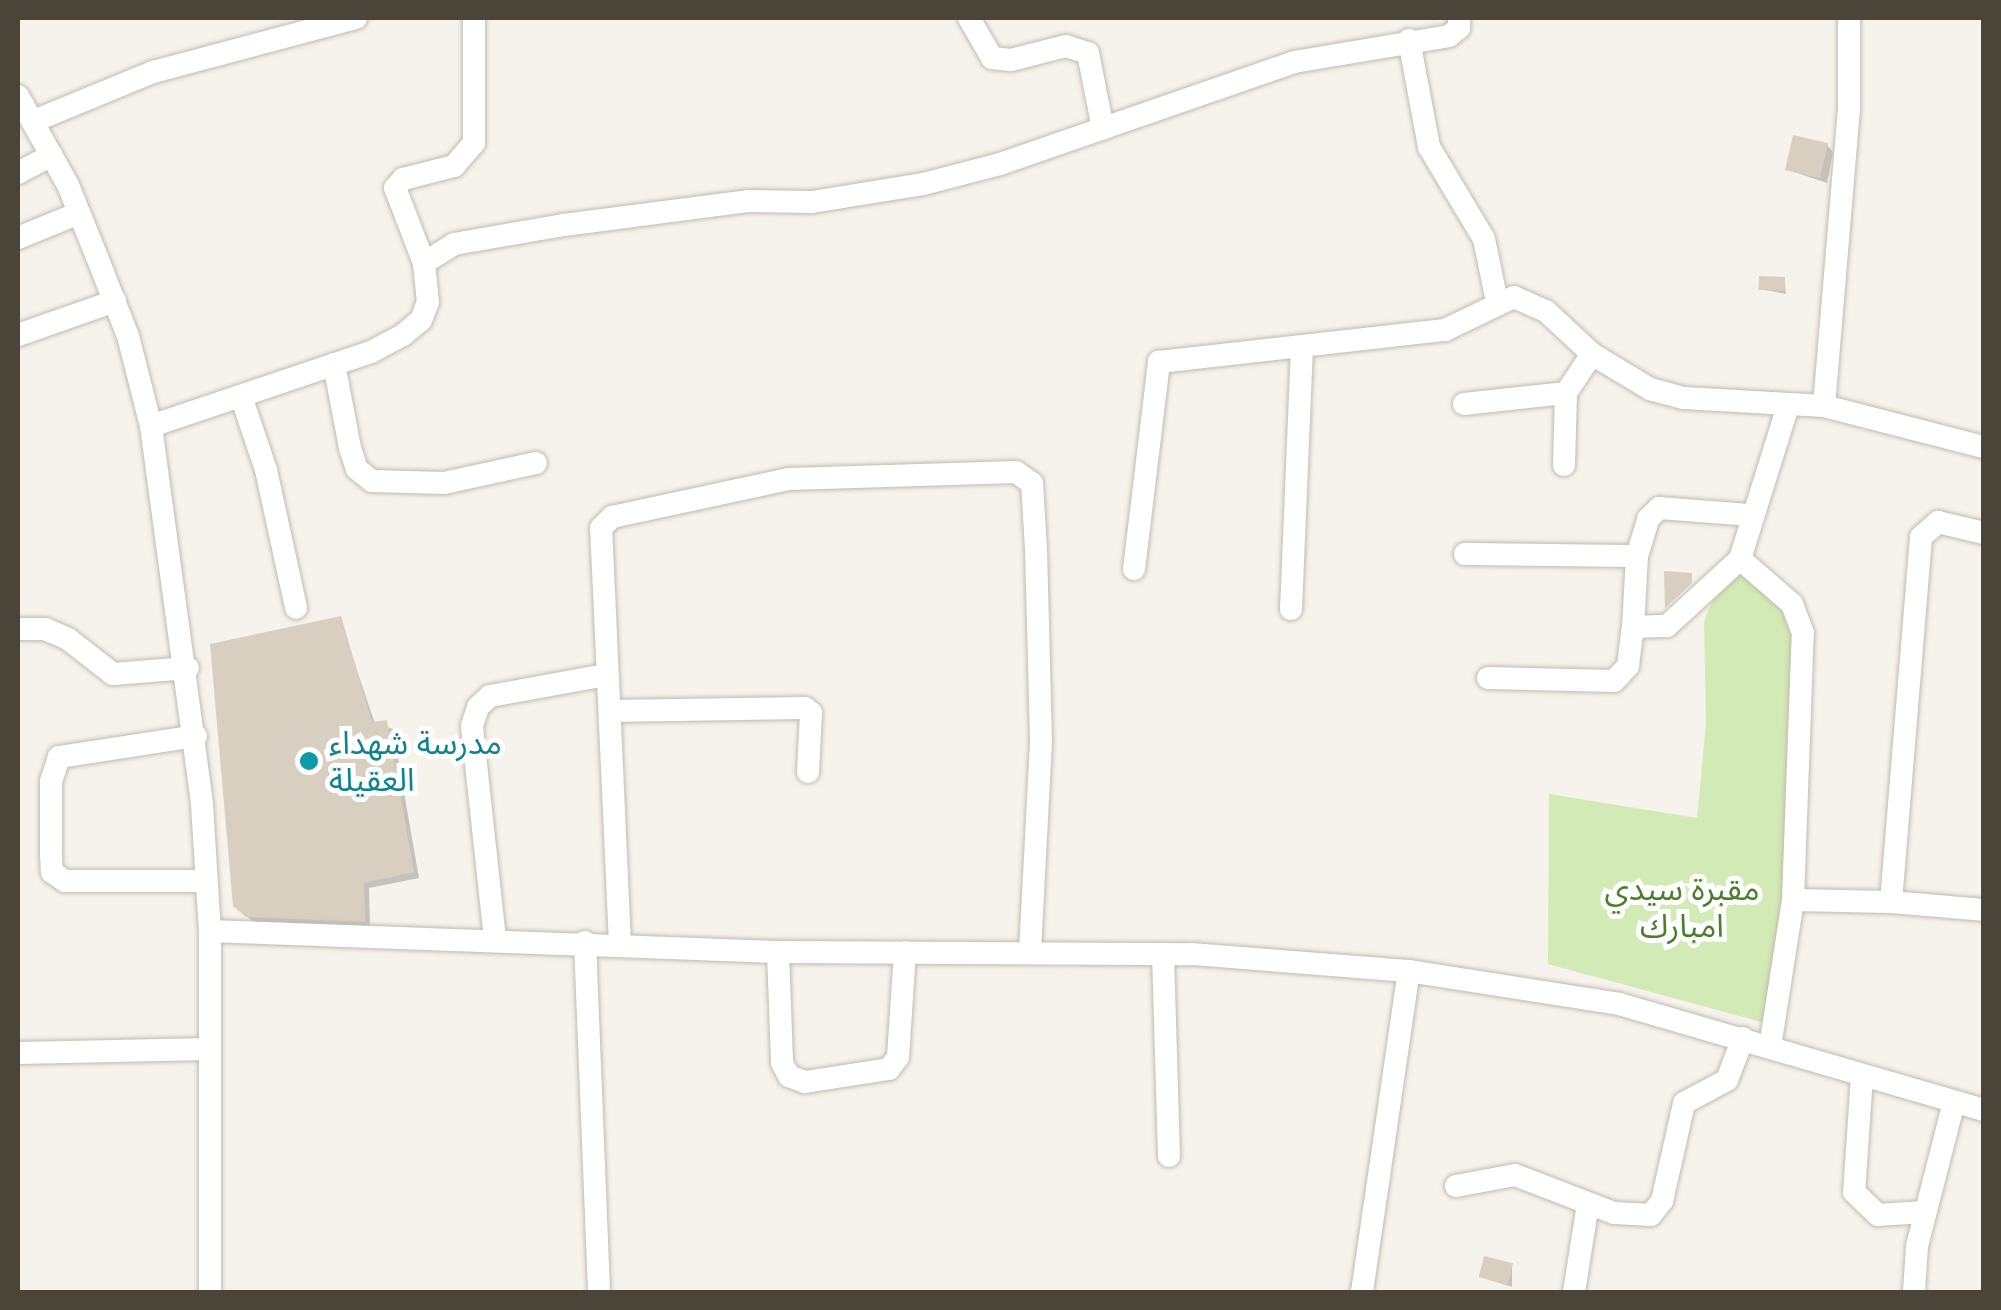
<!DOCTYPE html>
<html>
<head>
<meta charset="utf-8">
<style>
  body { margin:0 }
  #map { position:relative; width:2001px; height:1310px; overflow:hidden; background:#f6f3ec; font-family:"PT Sans","Noto Sans Arabic",sans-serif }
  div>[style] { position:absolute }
  .green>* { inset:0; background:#d2eab5 }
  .shadow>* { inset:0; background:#0003 }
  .building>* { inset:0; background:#d8cfc1; transform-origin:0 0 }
  .roads { filter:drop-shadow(0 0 2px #c2bbae) drop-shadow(0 0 2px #c2bbae) }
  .minor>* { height:22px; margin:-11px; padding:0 11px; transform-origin:11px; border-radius:11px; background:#fff }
  .dots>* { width:28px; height:28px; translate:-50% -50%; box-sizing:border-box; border:5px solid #fff; border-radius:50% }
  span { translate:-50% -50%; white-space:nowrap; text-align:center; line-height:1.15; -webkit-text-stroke:10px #fff; paint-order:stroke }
  .culture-label { font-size:32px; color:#0d838f }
  .left { translate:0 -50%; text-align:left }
  .park-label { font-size:32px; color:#4a7f2a }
  .frame { position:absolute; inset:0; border:20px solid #4b4439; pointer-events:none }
</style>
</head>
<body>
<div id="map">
  <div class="green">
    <div style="clip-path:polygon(1750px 565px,1799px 618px,1791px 831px,1765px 1023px,1548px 964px,1549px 794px,1697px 818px,1706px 723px,1704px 622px,1718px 586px)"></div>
  </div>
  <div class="shadow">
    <div style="clip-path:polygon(1827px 145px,1833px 152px,1827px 183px,1788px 170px)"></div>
    <div style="clip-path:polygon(1784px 280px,1786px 294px,1760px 289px)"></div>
    <div style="clip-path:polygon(340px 619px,375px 724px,393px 729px,419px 878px,369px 888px,370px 927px,255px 923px,242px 912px)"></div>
    <div style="clip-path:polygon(1512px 1265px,1512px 1287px,1481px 1277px)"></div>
  </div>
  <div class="building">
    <div style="left:1793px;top:135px;width:36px;height:36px;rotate:13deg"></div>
    <div style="left:1759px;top:276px;width:26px;height:14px;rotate:2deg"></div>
    <div style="clip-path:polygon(1664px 571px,1692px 573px,1692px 583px,1665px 608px)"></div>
    <div style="clip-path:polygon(341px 616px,372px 722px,387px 720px,414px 872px,364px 883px,365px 922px,246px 917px,233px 906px,210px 644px)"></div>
    <div style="left:1484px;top:1256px;width:30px;height:22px;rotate:14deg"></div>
  </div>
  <div class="roads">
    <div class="minor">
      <div style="left:969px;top:18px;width:46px;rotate:60.1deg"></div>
      <div style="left:992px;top:58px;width:19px;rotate:6deg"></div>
      <div style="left:1011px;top:60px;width:57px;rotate:-14.3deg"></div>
      <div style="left:1066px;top:46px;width:23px;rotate:18deg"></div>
      <div style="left:1088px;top:53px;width:77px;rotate:78.8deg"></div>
      <div style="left:1409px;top:40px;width:109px;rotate:79.4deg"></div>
      <div style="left:1429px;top:147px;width:107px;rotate:59.1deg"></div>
      <div style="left:1484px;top:239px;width:64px;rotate:78.3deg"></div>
      <div style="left:18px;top:96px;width:102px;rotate:60.7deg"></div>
      <div style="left:68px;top:185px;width:78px;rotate:68.1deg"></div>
      <div style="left:97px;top:257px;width:85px;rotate:68.6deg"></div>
      <div style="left:128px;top:336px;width:93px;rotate:75.7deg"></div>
      <div style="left:151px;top:426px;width:382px;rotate:82.3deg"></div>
      <div style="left:202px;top:805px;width:126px;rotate:86.4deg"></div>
      <div style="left:210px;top:931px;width:361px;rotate:90deg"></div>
      <div style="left:34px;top:121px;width:129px;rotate:-22.4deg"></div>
      <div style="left:153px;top:72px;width:210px;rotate:-14.9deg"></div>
      <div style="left:18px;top:173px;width:38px;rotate:-28deg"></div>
      <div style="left:18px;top:238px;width:66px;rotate:-22.3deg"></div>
      <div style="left:424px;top:263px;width:80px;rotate:-111.1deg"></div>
      <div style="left:395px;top:188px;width:12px;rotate:-48deg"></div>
      <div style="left:403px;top:179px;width:53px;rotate:-14.3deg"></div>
      <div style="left:454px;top:166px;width:30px;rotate:-49deg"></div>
      <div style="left:474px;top:143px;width:125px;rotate:-90deg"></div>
      <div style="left:18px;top:335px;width:103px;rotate:-19.3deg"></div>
      <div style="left:334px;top:364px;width:86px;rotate:79.2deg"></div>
      <div style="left:350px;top:448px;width:22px;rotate:72deg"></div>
      <div style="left:357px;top:469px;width:19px;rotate:39deg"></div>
      <div style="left:372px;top:481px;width:72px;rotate:1.6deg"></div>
      <div style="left:444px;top:483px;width:94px;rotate:-12.3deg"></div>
      <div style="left:241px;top:396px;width:78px;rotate:71.3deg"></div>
      <div style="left:266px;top:470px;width:141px;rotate:77.7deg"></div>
      <div style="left:1464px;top:404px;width:103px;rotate:-6.2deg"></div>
      <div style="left:1824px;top:406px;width:297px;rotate:-85.2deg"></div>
      <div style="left:1849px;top:110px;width:92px;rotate:-90deg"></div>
      <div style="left:151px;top:426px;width:232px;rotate:-18.6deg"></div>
      <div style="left:371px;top:352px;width:36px;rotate:-28deg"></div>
      <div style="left:403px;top:335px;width:23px;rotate:-40deg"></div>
      <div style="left:421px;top:320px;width:19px;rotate:-69deg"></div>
      <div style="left:428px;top:302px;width:39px;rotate:-96deg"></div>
      <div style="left:424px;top:263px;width:36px;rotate:-32deg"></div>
      <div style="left:454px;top:244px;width:112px;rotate:-9.8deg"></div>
      <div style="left:564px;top:225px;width:187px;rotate:-7.4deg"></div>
      <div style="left:749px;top:201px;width:63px;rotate:0.9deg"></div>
      <div style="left:812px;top:202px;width:112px;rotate:-9.2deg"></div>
      <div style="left:923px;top:184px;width:80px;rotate:-14.6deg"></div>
      <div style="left:1000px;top:164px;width:311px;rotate:-19.1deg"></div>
      <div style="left:1294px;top:62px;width:157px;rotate:-9.5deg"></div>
      <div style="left:1449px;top:36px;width:13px;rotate:-39deg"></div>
      <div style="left:1459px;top:28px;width:10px;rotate:-90deg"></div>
      <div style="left:1564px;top:465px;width:72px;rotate:-88.4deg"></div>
      <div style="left:1566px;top:393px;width:47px;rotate:-56.3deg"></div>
      <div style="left:1465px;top:554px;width:172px;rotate:0.7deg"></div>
      <div style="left:1637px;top:556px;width:71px;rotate:93.2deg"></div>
      <div style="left:1637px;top:556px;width:39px;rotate:-73deg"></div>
      <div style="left:1648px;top:519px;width:16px;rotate:-45deg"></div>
      <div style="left:1659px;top:508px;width:90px;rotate:4.4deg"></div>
      <div style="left:1134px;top:569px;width:209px;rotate:-83.1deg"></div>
      <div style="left:1159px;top:362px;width:288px;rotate:-6.4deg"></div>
      <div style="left:1445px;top:330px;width:76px;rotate:-25.6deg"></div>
      <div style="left:1514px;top:297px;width:35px;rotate:24deg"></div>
      <div style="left:1546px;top:311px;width:63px;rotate:43.1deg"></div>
      <div style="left:1592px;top:354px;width:68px;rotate:31.1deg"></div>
      <div style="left:1650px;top:389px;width:35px;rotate:15deg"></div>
      <div style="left:1684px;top:398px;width:140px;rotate:3.3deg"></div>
      <div style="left:1824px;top:406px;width:165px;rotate:14.4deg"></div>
      <div style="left:1291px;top:609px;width:260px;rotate:-87.6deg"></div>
      <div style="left:18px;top:629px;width:27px"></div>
      <div style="left:45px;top:629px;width:25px;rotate:23deg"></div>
      <div style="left:68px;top:639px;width:57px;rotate:37.9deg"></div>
      <div style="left:113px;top:674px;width:75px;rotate:-4.6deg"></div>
      <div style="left:1488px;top:678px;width:126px;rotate:1.4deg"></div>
      <div style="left:1614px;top:681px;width:21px;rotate:-47deg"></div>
      <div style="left:1628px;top:666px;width:39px;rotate:-83deg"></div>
      <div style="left:1633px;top:627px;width:34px;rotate:-2deg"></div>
      <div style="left:1667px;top:626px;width:99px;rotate:-42.5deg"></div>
      <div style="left:610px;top:711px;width:195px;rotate:-0.9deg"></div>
      <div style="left:805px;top:708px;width:8px;rotate:40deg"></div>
      <div style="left:811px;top:713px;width:59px;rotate:92.9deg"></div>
      <div style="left:196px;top:736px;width:139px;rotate:171.3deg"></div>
      <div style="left:59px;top:757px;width:25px;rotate:108deg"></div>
      <div style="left:51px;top:781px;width:74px;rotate:90deg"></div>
      <div style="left:51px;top:855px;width:17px;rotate:87deg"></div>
      <div style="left:52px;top:872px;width:16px;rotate:35deg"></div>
      <div style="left:65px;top:881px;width:139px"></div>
      <div style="left:1793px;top:900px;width:98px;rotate:1.2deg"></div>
      <div style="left:1891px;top:902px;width:366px;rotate:-85.3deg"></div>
      <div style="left:1921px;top:537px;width:23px;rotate:-41deg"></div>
      <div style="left:1938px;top:522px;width:47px;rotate:13.4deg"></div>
      <div style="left:1891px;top:902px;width:93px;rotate:4.9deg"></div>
      <div style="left:210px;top:931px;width:568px;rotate:2.12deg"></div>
      <div style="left:778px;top:952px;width:414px;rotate:0.3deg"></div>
      <div style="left:1192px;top:954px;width:218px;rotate:4.5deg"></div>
      <div style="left:1409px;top:971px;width:213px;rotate:8.9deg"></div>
      <div style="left:1619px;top:1004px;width:380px;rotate:16.2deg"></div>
      <div style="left:495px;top:939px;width:214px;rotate:-96.2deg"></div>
      <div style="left:472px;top:726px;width:20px;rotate:-72deg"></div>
      <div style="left:478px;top:707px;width:16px;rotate:-43deg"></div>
      <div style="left:490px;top:696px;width:117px;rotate:-10.3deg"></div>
      <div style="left:585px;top:942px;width:350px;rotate:87.7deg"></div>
      <div style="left:620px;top:944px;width:416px;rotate:-92.6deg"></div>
      <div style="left:601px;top:528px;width:16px;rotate:-45deg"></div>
      <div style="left:612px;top:517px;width:182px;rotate:-12.1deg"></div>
      <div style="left:790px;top:479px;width:226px;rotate:-1.8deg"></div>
      <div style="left:1016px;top:472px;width:19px;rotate:35deg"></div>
      <div style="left:1032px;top:483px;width:66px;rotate:86.5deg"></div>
      <div style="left:1036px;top:549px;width:193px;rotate:88.5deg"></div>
      <div style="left:1041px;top:742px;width:210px;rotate:93deg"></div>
      <div style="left:778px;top:952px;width:111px;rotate:87.9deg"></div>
      <div style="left:782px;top:1063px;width:15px;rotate:62deg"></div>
      <div style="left:789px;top:1076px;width:17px;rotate:21deg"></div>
      <div style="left:805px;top:1082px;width:85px;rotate:-8.8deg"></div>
      <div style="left:889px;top:1069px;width:15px;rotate:-53deg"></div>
      <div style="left:898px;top:1057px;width:105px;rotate:-86.2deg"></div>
      <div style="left:1163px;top:954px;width:202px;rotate:88.3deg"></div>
      <div style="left:1770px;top:1047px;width:149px;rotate:-81.1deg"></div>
      <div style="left:1793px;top:900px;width:267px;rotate:-87.9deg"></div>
      <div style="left:1803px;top:633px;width:31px;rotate:-111deg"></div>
      <div style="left:1792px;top:604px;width:69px;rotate:-139.1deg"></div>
      <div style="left:1740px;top:559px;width:160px;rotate:-72.6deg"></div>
      <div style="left:18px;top:1053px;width:192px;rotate:-1.2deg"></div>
      <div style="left:1862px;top:1076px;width:116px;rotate:93.9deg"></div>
      <div style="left:1854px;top:1192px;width:33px;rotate:44deg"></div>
      <div style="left:1878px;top:1215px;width:47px;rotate:-3.7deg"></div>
      <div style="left:1456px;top:1186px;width:60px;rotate:-10.6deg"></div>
      <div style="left:1515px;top:1175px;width:106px;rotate:21deg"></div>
      <div style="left:1614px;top:1213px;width:37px;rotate:3deg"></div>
      <div style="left:1651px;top:1215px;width:18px;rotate:-52deg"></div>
      <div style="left:1662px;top:1201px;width:100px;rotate:-77.3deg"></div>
      <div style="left:1684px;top:1103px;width:49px;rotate:-28.1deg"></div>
      <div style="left:1727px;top:1080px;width:45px;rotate:-69.1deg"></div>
      <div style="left:1362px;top:1292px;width:324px;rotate:-81.7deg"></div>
      <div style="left:1574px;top:1292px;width:89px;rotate:-81deg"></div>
      <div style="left:1914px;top:1292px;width:46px;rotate:-86.3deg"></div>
      <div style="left:1917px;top:1246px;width:149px;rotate:-75.6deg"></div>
    </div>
  </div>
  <div class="dots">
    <div style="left:309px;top:761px;background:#0f9aa8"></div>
  </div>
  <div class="culture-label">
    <span class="left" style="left:329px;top:761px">مدرسة شهداء<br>العقيلة</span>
  </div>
  <div class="park-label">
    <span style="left:1682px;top:907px">مقبرة سيدي<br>امبارك</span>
  </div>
  <div class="frame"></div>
</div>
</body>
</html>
